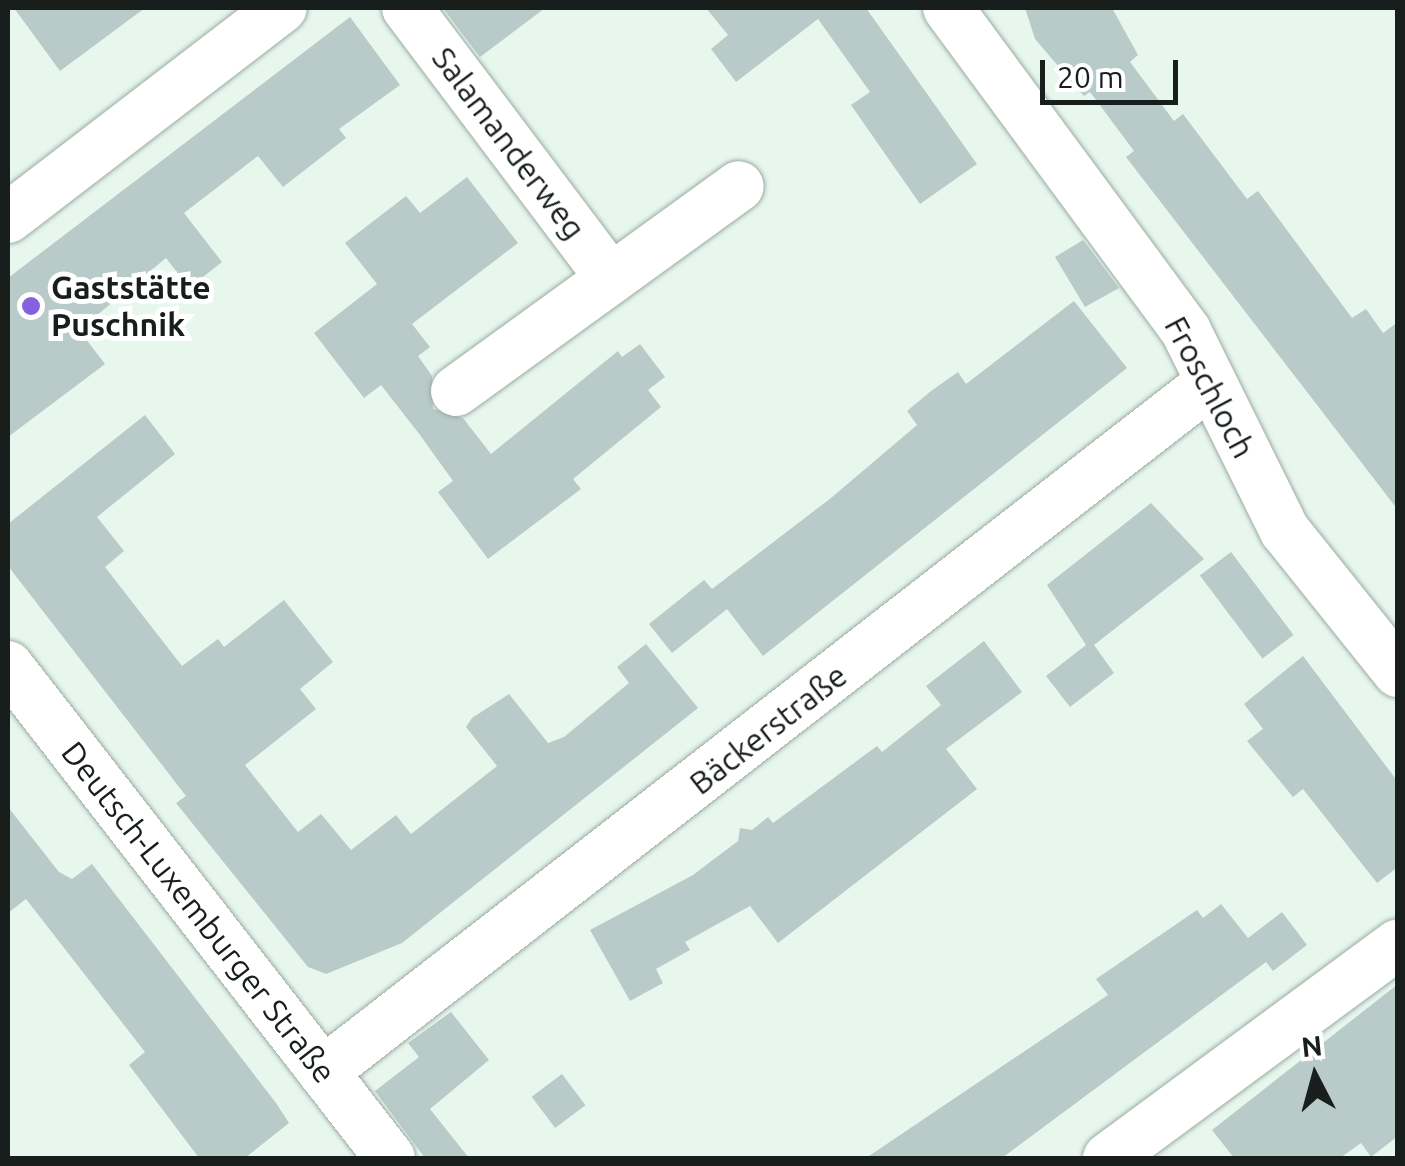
<!DOCTYPE html>
<html>
<head>
<meta charset="utf-8">
<style>
  body { margin:0 }
  #map { position:relative; width:1405px; height:1166px; overflow:hidden; background:#e7f7ee; font-family:Ubuntu,sans-serif }
  div>[style] { position:absolute }
  .building>* { inset:0; background:#b8cbc9; transform-origin:0 0 }
  .roads { filter:drop-shadow(0 0 2px #9baba2) drop-shadow(0 0 2px #9baba2) }
  .minor>* { height:50px; margin:-25px; padding:0 25px; transform-origin:25px; border-radius:25px; background:#fff }
  .dots>* { width:28px; height:28px; translate:-50% -50%; box-sizing:border-box; border:5px solid #fff; border-radius:50% }
  span { translate:-50% -50%; white-space:nowrap; text-align:center; line-height:1.15; -webkit-text-stroke:10px #fff; paint-order:stroke }
  .street-label { font-size:32px; color:#181e1b }
  .poi-label { font-size:32px; color:#181e1b; font-weight:700 }
  .left { translate:0 -50%; text-align:left }
  .frame { position:absolute; inset:0; border:10px solid #181e1b; pointer-events:none }
  .north { position:absolute; left:1265px; top:1026px; width:100px; height:100px; -webkit-text-stroke:8px #fff; paint-order:stroke; rotate:354deg; font-size:28px; font-weight:700; line-height:40px; text-align:center; color:#181e1b }
  .north::after { content:''; display:block; margin:auto; width:35px; height:45px; background:#181e1b; clip-path:polygon(50% 0,100% 100%,50% 72%,0 100%) }
  .scale { position:absolute; left:1040px; top:60px; width:138px; height:45px; box-sizing:border-box; border:5px solid #181e1b; border-top:0; padding-left:12px; font-size:30px; line-height:35px; white-space:nowrap; color:#181e1b; -webkit-text-stroke:8px #fff; paint-order:stroke }
</style>
</head>
<body>
<div id="map">
  <div class="building">
    <div style="clip-path:polygon(14px 8px,145px 8px,60px 71px)"></div>
    <div style="clip-path:polygon(443px 8px,545px 8px,480px 57px)"></div>
    <div style="clip-path:polygon(706px 8px,866px 8px,977px 164px,920px 204px,851px 105px,870px 92px,818px 19px,736px 82px,711px 49px,728px 35px)"></div>
    <div style="clip-path:polygon(1025px 8px,1112px 8px,1138px 55px,1130px 62px,1174px 121px,1183px 114px,1247px 199px,1258px 191px,1352px 318px,1366px 309px,1383px 333px,1398px 322px,1398px 510px,1126px 157px,1134px 151px,1090px 92px,1084px 96px,1035px 39px)"></div>
    <div style="clip-path:polygon(350px 17px,400px 85px,339px 129px,346px 138px,283px 187px,258px 156px,184px 213px,222px 262px,189px 288px,166px 258px,79px 330px,105px 364px,8px 437px,8px 278px)"></div>
    <div style="clip-path:polygon(467px 177px,518px 243px,412px 324px,430px 347px,418px 356px,432px 376px,433px 409px,463px 418px,491px 454px,618px 351px,622px 357px,640px 344px,665px 377px,648px 390px,661px 407px,573px 479px,581px 489px,488px 559px,438px 492px,453px 481px,420px 435px,381px 385px,364px 398px,314px 333px,377px 284px,345px 243px,406px 196px,420px 213px)"></div>
    <div style="clip-path:polygon(1083px 240px,1119px 288px,1085px 307px,1055px 257px)"></div>
    <div style="clip-path:polygon(1074px 301px,1127px 368px,763px 656px,727px 609px,672px 653px,649px 624px,704px 580px,712px 589px,831px 498px,917px 425px,907px 411px,931px 391px,958px 372px,966px 384px)"></div>
    <div style="clip-path:polygon(145px 415px,175px 454px,97px 517px,124px 551px,105px 567px,182px 666px,218px 639px,224px 647px,284px 600px,333px 662px,300px 689px,316px 709px,245px 765px,298px 832px,321px 814px,351px 850px,396px 815px,411px 834px,497px 766px,466px 727px,472px 718px,509px 694px,548px 743px,564px 737px,629px 683px,617px 667px,646px 644px,698px 708px,402px 943px,326px 974px,308px 967px,176px 803px,186px 796px,8px 566px,8px 524px)"></div>
    <div style="clip-path:polygon(1151px 503px,1204px 559px,1094px 645px,1114px 673px,1070px 707px,1046px 676px,1086px 645px,1047px 585px)"></div>
    <div style="left:1231px;top:552px;width:104px;height:39px;rotate:53deg"></div>
    <div style="clip-path:polygon(984px 641px,1022px 692px,946px 749px,977px 789px,778px 943px,750px 906px,685px 942px,690px 950px,656px 969px,663px 983px,630px 1001px,590px 930px,693px 875px,738px 841px,740px 828px,752px 830px,768px 817px,773px 823px,877px 746px,882px 752px,941px 705px,926px 686px)"></div>
    <div style="clip-path:polygon(1303px 656px,1398px 782px,1398px 867px,1377px 883px,1303px 789px,1293px 797px,1247px 741px,1263px 729px,1244px 704px)"></div>
    <div style="clip-path:polygon(8px 807px,59px 872px,72px 879px,92px 864px,276px 1103px,289px 1123px,245px 1158px,199px 1158px,129px 1065px,145px 1052px,26px 899px,8px 913px)"></div>
    <div style="clip-path:polygon(1221px 904px,1248px 938px,1282px 912px,1307px 945px,1273px 971px,1266px 962px,1002px 1158px,866px 1158px,1108px 995px,1096px 979px,1197px 910px,1203px 918px)"></div>
    <div style="clip-path:polygon(1398px 984px,1398px 1136px,1371px 1157px,1361px 1143px,1340px 1158px,1234px 1158px,1212px 1130px)"></div>
    <div style="clip-path:polygon(451px 1012px,489px 1060px,430px 1109px,469px 1158px,425px 1158px,375px 1091px,419px 1057px,408px 1043px)"></div>
    <div style="left:562px;top:1074px;width:39px;height:38px;rotate:53deg"></div>
  </div>
  <div class="roads">
    <div class="minor">
      <div style="left:407px;top:8px;width:339px;rotate:53deg"></div>
      <div style="left:948px;top:8px;width:401px;rotate:53.6deg"></div>
      <div style="left:1186px;top:331px;width:223px;rotate:63.7deg"></div>
      <div style="left:1285px;top:531px;width:181px;rotate:51.3deg"></div>
      <div style="left:8px;top:218px;width:345px;rotate:-37.5deg"></div>
      <div style="left:456px;top:391px;width:349px;rotate:-35.9deg"></div>
      <div style="left:8px;top:666px;width:623px;rotate:52.17deg"></div>
      <div style="left:323px;top:1072px;width:1123px;rotate:-37.84deg"></div>
      <div style="left:1108px;top:1158px;width:360px;rotate:-36.4deg"></div>
    </div>
  </div>
  <div class="dots">
    <div style="left:31px;top:306px;background:#8562dd"></div>
  </div>
  <div class="street-label">
    <span style="left:509px;top:143px;rotate:53deg">Salamanderweg</span>
    <span style="left:1210px;top:387px;rotate:62deg">Froschloch</span>
    <span style="left:768px;top:729px;rotate:-38deg">Bäckerstraße</span>
    <span style="left:199px;top:912px;rotate:52deg">Deutsch-Luxemburger Straße</span>
  </div>
  <div class="poi-label">
    <span class="left" style="left:51px;top:306px">Gaststätte<br>Puschnik</span>
  </div>
  <div class="frame"></div>
  <div class="north">N</div>
  <div class="scale">20 m</div>
</div>
</body>
</html>
